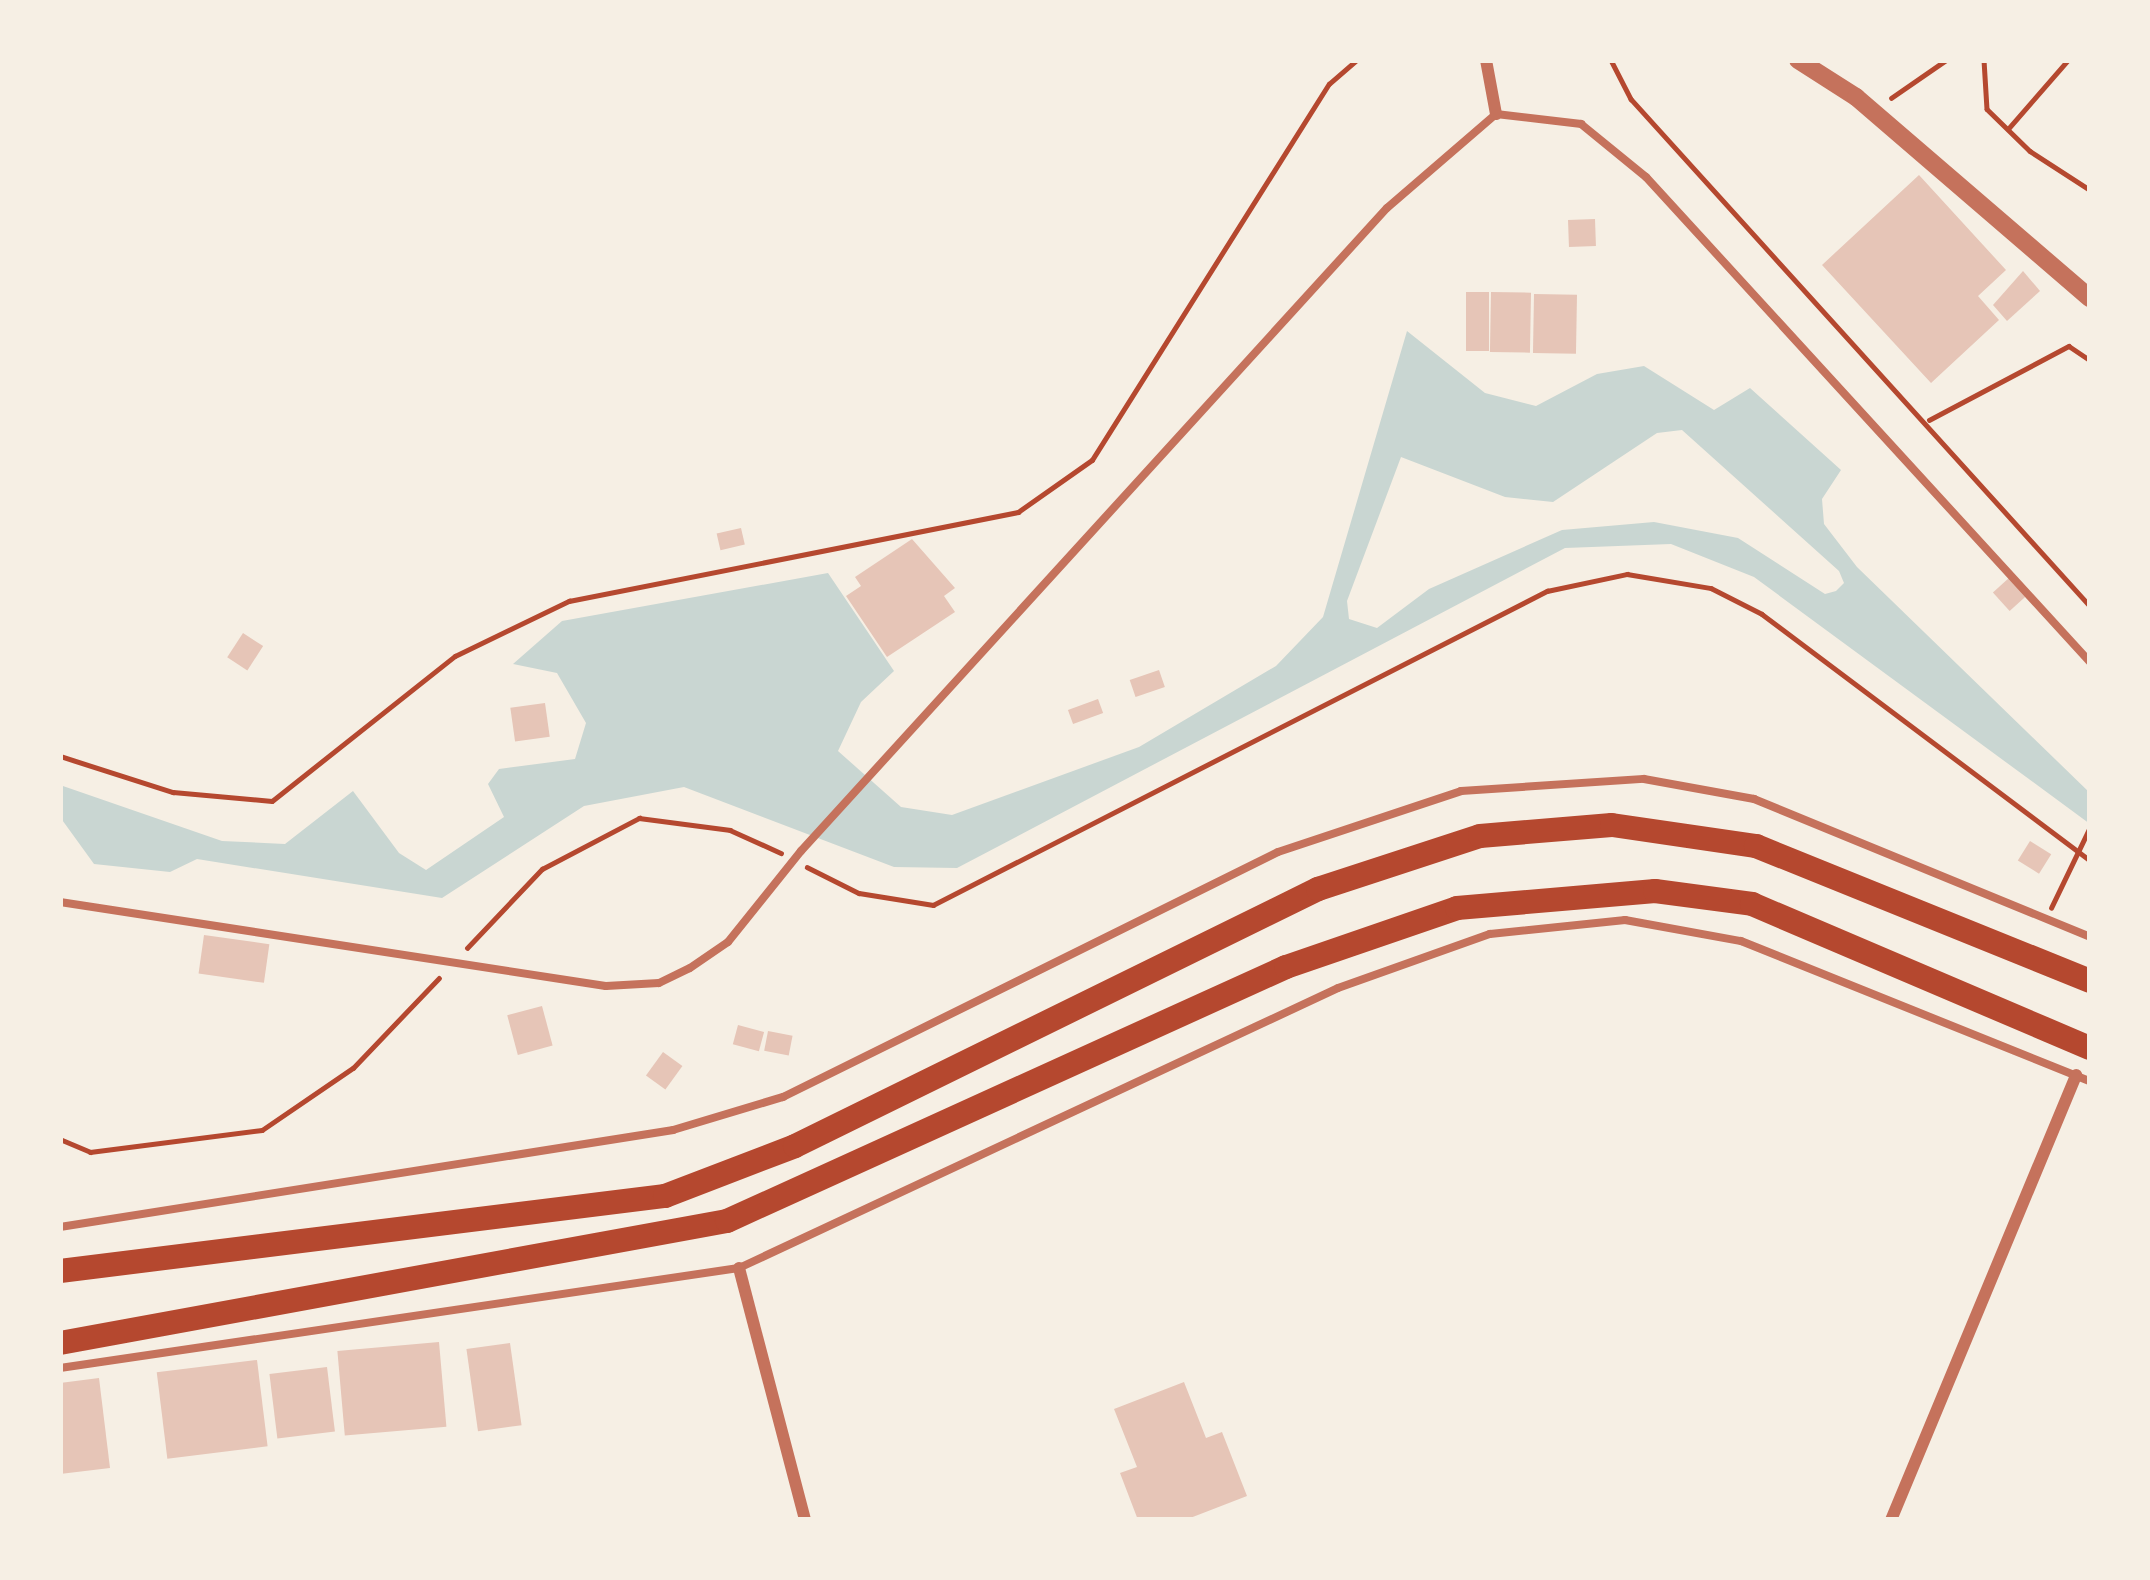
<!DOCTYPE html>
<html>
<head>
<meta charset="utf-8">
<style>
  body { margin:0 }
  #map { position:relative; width:2150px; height:1580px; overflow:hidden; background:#f6efe4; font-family:Literata,serif }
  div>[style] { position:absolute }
  .water>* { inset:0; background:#c9d6d2 }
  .building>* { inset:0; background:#e6c5b7; transform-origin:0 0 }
  .path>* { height:4.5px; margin:-2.25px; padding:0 2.25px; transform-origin:2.25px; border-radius:2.25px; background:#b5482f }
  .service>* { height:8px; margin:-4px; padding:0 4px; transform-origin:4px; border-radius:4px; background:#c5725c }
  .minor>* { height:12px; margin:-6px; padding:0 6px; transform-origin:6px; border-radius:6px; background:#c5725c }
  .tertiary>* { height:18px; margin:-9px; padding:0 9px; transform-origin:9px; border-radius:9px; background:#c5725c }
  .primary>* { height:24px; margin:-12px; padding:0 12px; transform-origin:12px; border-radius:12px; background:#b5482f }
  span { translate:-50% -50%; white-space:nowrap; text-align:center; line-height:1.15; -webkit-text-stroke:12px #f6efe4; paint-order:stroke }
  .frame { position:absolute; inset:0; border:63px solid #f6efe4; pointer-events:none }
</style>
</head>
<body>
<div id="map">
  <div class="water">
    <div style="clip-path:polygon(evenodd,1407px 331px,1485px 393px,1536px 406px,1597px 374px,1644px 366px,1714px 410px,1750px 388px,1841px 470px,1822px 499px,1824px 524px,1857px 567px,2090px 793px,2090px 824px,1754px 577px,1671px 544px,1565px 548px,957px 868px,894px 867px,684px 787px,584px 806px,442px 898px,197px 859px,170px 872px,94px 864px,60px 817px,60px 785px,222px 841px,285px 844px,353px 791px,399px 853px,426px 870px,504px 817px,488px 784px,499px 769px,575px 759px,586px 723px,557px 673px,513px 664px,562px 621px,828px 573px,894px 671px,861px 702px,838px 751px,901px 807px,952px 815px,1139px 747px,1276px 666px,1323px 617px,1407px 331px,1682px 430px,1839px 571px,1844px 583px,1836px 591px,1825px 594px,1738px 538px,1654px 522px,1562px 530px,1429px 589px,1377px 628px,1349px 619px,1347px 601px,1401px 457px,1505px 497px,1553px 502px,1657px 433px,1682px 430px)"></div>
  </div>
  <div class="building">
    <div style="clip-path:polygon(1919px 175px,2006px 270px,1978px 296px,1999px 320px,1931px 383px,1822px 265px)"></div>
    <div style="left:1595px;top:219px;width:27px;height:27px;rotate:88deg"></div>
    <div style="clip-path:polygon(2023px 271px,2040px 291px,2007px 321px,1993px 305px)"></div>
    <div style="left:1466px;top:292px;width:23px;height:59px"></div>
    <div style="left:1491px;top:292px;width:40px;height:60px;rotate:1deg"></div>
    <div style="left:1534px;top:294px;width:43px;height:59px;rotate:1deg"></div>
    <div style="left:741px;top:528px;width:17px;height:25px;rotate:77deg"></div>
    <div style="clip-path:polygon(912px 539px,955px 588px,944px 596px,955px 612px,887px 657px,846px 596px,861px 586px,855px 577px)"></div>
    <div style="left:2010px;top:577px;width:25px;height:23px;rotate:48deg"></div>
    <div style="left:243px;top:633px;width:24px;height:29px;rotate:33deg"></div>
    <div style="left:1159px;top:670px;width:18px;height:31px;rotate:71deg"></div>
    <div style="left:1098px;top:699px;width:15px;height:32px;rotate:70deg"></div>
    <div style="left:545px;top:703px;width:34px;height:35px;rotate:82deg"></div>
    <div style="left:2030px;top:841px;width:25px;height:23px;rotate:32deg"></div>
    <div style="left:204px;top:935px;width:66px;height:39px;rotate:8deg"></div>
    <div style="left:542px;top:1006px;width:41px;height:36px;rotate:75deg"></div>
    <div style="left:738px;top:1025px;width:27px;height:20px;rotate:15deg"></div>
    <div style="left:768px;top:1031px;width:25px;height:20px;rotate:11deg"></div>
    <div style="left:663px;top:1052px;width:24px;height:29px;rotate:36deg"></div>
    <div style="left:439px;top:1342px;width:85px;height:102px;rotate:85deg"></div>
    <div style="left:510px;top:1343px;width:83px;height:44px;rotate:82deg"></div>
    <div style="left:257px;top:1360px;width:87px;height:101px;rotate:83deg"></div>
    <div style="left:327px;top:1367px;width:65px;height:58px;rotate:83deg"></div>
    <div style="clip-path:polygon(99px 1378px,110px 1468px,60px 1474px,60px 1383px)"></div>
    <div style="clip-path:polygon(1184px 1382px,1206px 1438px,1222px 1432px,1247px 1496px,1185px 1520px,1138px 1520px,1120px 1473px,1137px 1467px,1114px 1409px)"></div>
  </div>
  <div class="path">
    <div style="left:1611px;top:60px;width:44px;rotate:62.9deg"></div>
    <div style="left:1631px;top:99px;width:684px;rotate:47.84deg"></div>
    <div style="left:1984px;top:60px;width:49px;rotate:86.5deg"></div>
    <div style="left:1987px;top:109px;width:60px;rotate:44.3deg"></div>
    <div style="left:2030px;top:151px;width:72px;rotate:33deg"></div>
    <div style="left:1891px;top:98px;width:67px;rotate:-34.6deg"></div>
    <div style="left:2008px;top:129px;width:91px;rotate:-49deg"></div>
    <div style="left:1929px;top:420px;width:158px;rotate:-27.9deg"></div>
    <div style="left:2069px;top:346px;width:25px;rotate:34deg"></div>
    <div style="left:60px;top:756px;width:119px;rotate:17.7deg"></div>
    <div style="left:173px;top:792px;width:99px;rotate:5.2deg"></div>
    <div style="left:272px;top:801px;width:233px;rotate:-38.4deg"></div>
    <div style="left:455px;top:656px;width:127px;rotate:-25.8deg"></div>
    <div style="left:569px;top:601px;width:458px;rotate:-11.2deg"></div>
    <div style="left:1018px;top:512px;width:90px;rotate:-35.1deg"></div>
    <div style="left:1092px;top:460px;width:444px;rotate:-57.8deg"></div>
    <div style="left:1329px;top:84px;width:37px;rotate:-41deg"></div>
    <div style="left:807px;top:867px;width:58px;rotate:26.6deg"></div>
    <div style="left:859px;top:893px;width:75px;rotate:9.2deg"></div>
    <div style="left:933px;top:905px;width:690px;rotate:-27.09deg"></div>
    <div style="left:1547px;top:591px;width:82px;rotate:-12deg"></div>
    <div style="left:1627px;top:574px;width:85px;rotate:9.5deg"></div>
    <div style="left:1711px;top:588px;width:57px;rotate:27deg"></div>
    <div style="left:1762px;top:614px;width:410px;rotate:36.9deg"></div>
    <div style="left:2051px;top:908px;width:90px;rotate:-64.3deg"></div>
    <div style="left:467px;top:948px;width:109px;rotate:-46.5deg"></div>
    <div style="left:542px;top:869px;width:110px;rotate:-27.7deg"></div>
    <div style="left:639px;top:818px;width:92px;rotate:7.5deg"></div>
    <div style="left:730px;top:830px;width:56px;rotate:24.3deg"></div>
    <div style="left:60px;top:1139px;width:33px;rotate:23deg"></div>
    <div style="left:90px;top:1152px;width:173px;rotate:-7.3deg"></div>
    <div style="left:262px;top:1130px;width:110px;rotate:-34.3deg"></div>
    <div style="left:353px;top:1068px;width:124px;rotate:-46.3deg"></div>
  </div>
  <div class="service">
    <div style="left:60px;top:902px;width:552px;rotate:8.75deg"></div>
    <div style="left:606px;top:986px;width:53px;rotate:-3.2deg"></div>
    <div style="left:659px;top:983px;width:34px;rotate:-26deg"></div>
    <div style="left:690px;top:968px;width:46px;rotate:-34.4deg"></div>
    <div style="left:728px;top:942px;width:117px;rotate:-51.3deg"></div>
    <div style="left:801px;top:851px;width:870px;rotate:-47.66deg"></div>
    <div style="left:1387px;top:208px;width:144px;rotate:-40.8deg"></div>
    <div style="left:1496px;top:114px;width:86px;rotate:6.7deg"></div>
    <div style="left:1581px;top:124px;width:84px;rotate:39.2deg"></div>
    <div style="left:1646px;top:177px;width:658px;rotate:47.53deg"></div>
    <div style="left:60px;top:1227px;width:621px;rotate:-8.99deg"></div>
    <div style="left:673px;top:1130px;width:115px;rotate:-16.7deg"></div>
    <div style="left:783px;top:1097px;width:552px;rotate:-26.33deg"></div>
    <div style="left:1278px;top:852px;width:193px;rotate:-18.4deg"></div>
    <div style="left:1461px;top:791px;width:183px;rotate:-3.8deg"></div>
    <div style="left:1644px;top:779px;width:112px;rotate:10.3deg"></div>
    <div style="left:1754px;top:799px;width:363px;rotate:22.3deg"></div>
    <div style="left:60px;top:1368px;width:686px;rotate:-8.38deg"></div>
    <div style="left:739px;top:1268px;width:661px;rotate:-25.05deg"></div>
    <div style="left:1338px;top:988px;width:161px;rotate:-19.6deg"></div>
    <div style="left:1490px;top:934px;width:136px;rotate:-5.9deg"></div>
    <div style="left:1625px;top:920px;width:118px;rotate:10.3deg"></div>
    <div style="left:1741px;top:941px;width:376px;rotate:21.9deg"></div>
  </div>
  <div class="minor">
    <div style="left:1486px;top:60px;width:55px;rotate:79.5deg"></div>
    <div style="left:739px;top:1268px;width:260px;rotate:75.3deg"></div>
    <div style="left:1891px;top:1520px;width:482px;rotate:-67.4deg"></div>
  </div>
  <div class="tertiary">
    <div style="left:1798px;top:60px;width:69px;rotate:32.5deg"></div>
    <div style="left:1856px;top:97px;width:308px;rotate:40.7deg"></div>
  </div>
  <div class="primary">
    <div style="left:60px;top:1271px;width:610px;rotate:-7.07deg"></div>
    <div style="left:665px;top:1196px;width:139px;rotate:-21deg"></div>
    <div style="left:795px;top:1146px;width:583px;rotate:-26.17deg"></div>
    <div style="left:1318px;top:889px;width:170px;rotate:-18.1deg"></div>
    <div style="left:1480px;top:836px;width:132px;rotate:-4.8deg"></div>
    <div style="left:1612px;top:825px;width:146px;rotate:8.3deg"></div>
    <div style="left:1756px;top:846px;width:360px;rotate:22deg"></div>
    <div style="left:60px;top:1343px;width:678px;rotate:-10.37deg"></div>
    <div style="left:727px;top:1221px;width:614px;rotate:-24.44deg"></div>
    <div style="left:1286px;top:967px;width:181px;rotate:-19deg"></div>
    <div style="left:1457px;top:908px;width:199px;rotate:-4.9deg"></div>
    <div style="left:1655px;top:891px;width:98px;rotate:7.6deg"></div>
    <div style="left:1752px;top:904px;width:367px;rotate:23.1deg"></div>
  </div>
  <div class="frame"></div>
</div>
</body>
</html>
